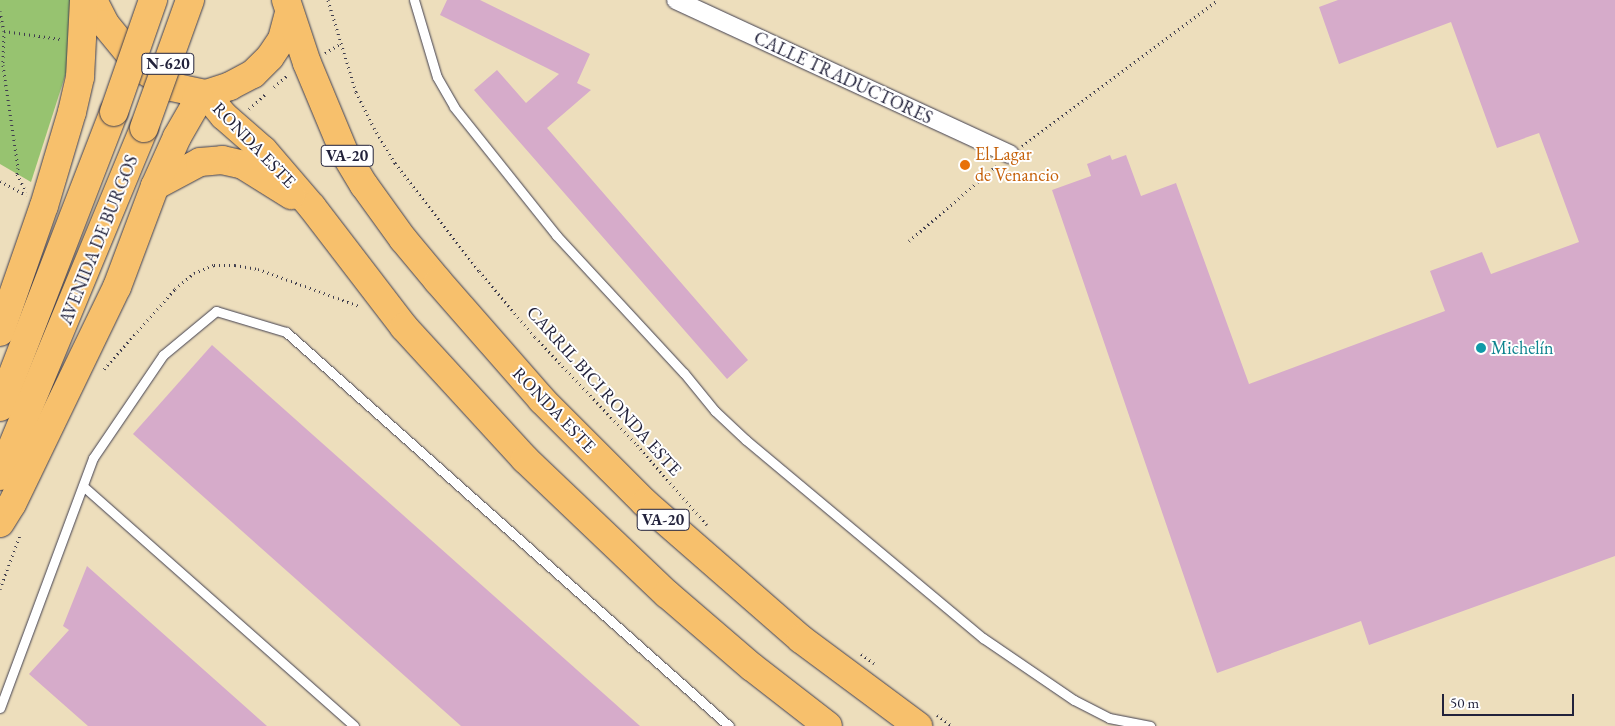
<!DOCTYPE html>
<html>
<head>
<meta charset="utf-8">
<style>
  body { margin:0 }
  #map { position:relative; width:1615px; height:726px; overflow:hidden; background:#eddebc; font-family:"EB Garamond",serif }
  div>[style] { position:absolute }
  .green>* { inset:0; background:#97c370 }
  .building>* { inset:0; background:#d6abca }
  .path>* { height:3px; margin-top:-1.5px; transform-origin:0; background:repeating-linear-gradient(90deg,#403e4e 0 1px,transparent 0 5px) }
  .roads { filter:drop-shadow(0 0 1px #403e4e) drop-shadow(0 0 1px #403e4e) }
  .lane>* { height:9px; margin:-4.5px; padding:0 4.5px; transform-origin:4.5px; border-radius:4.5px; background:#fff }
  .street>* { height:18px; margin:-9px; padding:0 9px; transform-origin:9px; border-radius:9px; background:#fff }
  .highway>* { height:28px; margin:-14px; padding:0 14px; transform-origin:14px; border-radius:14px; background:#f7c06c }
  .bridges { filter:drop-shadow(0 0 1px #403e4e) drop-shadow(0 0 1px #403e4e) }
  .highway-bridge>* { height:28px; margin:-14px; padding:0 14px; transform-origin:14px; border-radius:14px; background:#f7c06c }
  .dots>* { width:14px; height:14px; translate:-50% -50%; box-sizing:border-box; border:2px solid #fff; border-radius:50% }
  span { translate:-50% -50%; white-space:nowrap; text-align:center; line-height:1.15; -webkit-text-stroke:4px #fff; paint-order:stroke }
  .shield-label span { padding:1px 4px; background:#fff; border:1px solid; border-radius:4px; -webkit-text-stroke-width:0 }
  .shield-label { font-size:16px; color:#22223b; font-weight:700 }
  .street-label { font-size:18px; color:#22223b }
  .food-label { font-size:18px; color:#c56008 }
  .left { translate:0 -50%; text-align:left }
  .culture-label { font-size:18px; color:#0d838f }
  .scale { position:absolute; left:1442px; top:694px; width:132px; height:22px; box-sizing:border-box; border:2px solid #22223b; border-top:0; padding-left:6px; font-size:15px; line-height:18px; white-space:nowrap; color:#22223b; -webkit-text-stroke:4px #fff; paint-order:stroke }
</style>
</head>
<body>
<div id="map">
  <div class="green">
    <div style="clip-path:polygon(0 0,72px 0,67px 70px,31px 182px,0 164px)"></div>
  </div>
  <div class="building">
    <div style="clip-path:polygon(447px 0,480px 0,590px 54px,577px 83px,591px 90px,547px 128px,748px 360px,727px 379px,474px 90px,497px 70px,526px 103px,559px 74px,440px 15px)"></div>
    <div style="clip-path:polygon(1338px 0,1615px 0,1615px 556px,1369px 645px,1361px 621px,1217px 673px,1052px 190px,1091px 176px,1087px 164px,1110px 155px,1112px 160px,1126px 155px,1141px 196px,1176px 183px,1249px 384px,1445px 311px,1430px 271px,1482px 252px,1491px 274px,1579px 242px,1539px 133px,1497px 148px,1451px 22px,1339px 64px,1319px 7px)"></div>
    <div style="clip-path:polygon(212px 345px,640px 726px,461px 726px,133px 434px)"></div>
    <div style="clip-path:polygon(87px 566px,267px 726px,88px 726px,29px 674px,69px 630px,63px 626px)"></div>
  </div>
  <div class="path">
    <div style="left:328px;top:0;width:96px;rotate:73.1deg"></div>
    <div style="left:356px;top:92px;width:40px;rotate:63.4deg"></div>
    <div style="left:374px;top:128px;width:41px;rotate:59deg"></div>
    <div style="left:395px;top:163px;width:137px;rotate:52.1deg"></div>
    <div style="left:479px;top:271px;width:87px;rotate:49.7deg"></div>
    <div style="left:535px;top:337px;width:149px;rotate:46.6deg"></div>
    <div style="left:637px;top:445px;width:106px;rotate:48.8deg"></div>
    <div style="left:0;top:11px;width:20px;rotate:79deg"></div>
    <div style="left:4px;top:31px;width:34px;rotate:92deg"></div>
    <div style="left:3px;top:65px;width:104px;rotate:81.7deg"></div>
    <div style="left:18px;top:168px;width:6px;rotate:99deg"></div>
    <div style="left:17px;top:174px;width:20px;rotate:63deg"></div>
    <div style="left:4px;top:31px;width:57px;rotate:8.1deg"></div>
    <div style="left:325px;top:53px;width:17px;rotate:-31deg"></div>
    <div style="left:274px;top:87px;width:18px;rotate:-41deg"></div>
    <div style="left:249px;top:109px;width:24px;rotate:-42deg"></div>
    <div style="left:1022px;top:146px;width:244px;rotate:-36.7deg"></div>
    <div style="left:0;top:181px;width:30px;rotate:28deg"></div>
    <div style="left:909px;top:241px;width:115px;rotate:-40.8deg"></div>
    <div style="left:104px;top:369px;width:107px;rotate:-48.4deg"></div>
    <div style="left:175px;top:289px;width:25px;rotate:-40deg"></div>
    <div style="left:194px;top:273px;width:22px;rotate:-22deg"></div>
    <div style="left:214px;top:265px;width:21px"></div>
    <div style="left:235px;top:265px;width:23px;rotate:10deg"></div>
    <div style="left:258px;top:269px;width:108px;rotate:20.1deg"></div>
    <div style="left:0;top:589px;width:58px;rotate:-69.7deg"></div>
    <div style="left:861px;top:654px;width:16px;rotate:35deg"></div>
    <div style="left:937px;top:715px;width:19px;rotate:36deg"></div>
  </div>
  <div class="roads">
    <div class="lane">
      <div style="left:414px;top:0;width:80px;rotate:73.4deg"></div>
      <div style="left:437px;top:77px;width:34px;rotate:60deg"></div>
      <div style="left:454px;top:107px;width:164px;rotate:51.4deg"></div>
      <div style="left:556px;top:235px;width:188px;rotate:47.2deg"></div>
      <div style="left:684px;top:373px;width:49px;rotate:50.8deg"></div>
      <div style="left:715px;top:411px;width:42px;rotate:43.1deg"></div>
      <div style="left:746px;top:440px;width:309px;rotate:39.9deg"></div>
      <div style="left:983px;top:638px;width:110px;rotate:34.3deg"></div>
      <div style="left:1074px;top:700px;width:39px;rotate:27deg"></div>
      <div style="left:1109px;top:718px;width:42px;rotate:11deg"></div>
      <div style="left:83px;top:486px;width:362px;rotate:41.5deg"></div>
      <div style="left:0;top:708px;width:267px;rotate:-69.6deg"></div>
      <div style="left:93px;top:458px;width:125px;rotate:-55.8deg"></div>
      <div style="left:163px;top:355px;width:69px;rotate:-39.7deg"></div>
      <div style="left:216px;top:311px;width:73px;rotate:16.7deg"></div>
      <div style="left:286px;top:332px;width:593px;rotate:41.65deg"></div>
    </div>
    <div class="street">
      <div style="left:676px;top:0;width:368px;rotate:24.8deg"></div>
    </div>
    <div class="highway">
      <div style="left:93px;top:0;width:27px;rotate:63deg"></div>
      <div style="left:105px;top:24px;width:58px;rotate:50.6deg"></div>
      <div style="left:142px;top:69px;width:35px;rotate:31deg"></div>
      <div style="left:172px;top:87px;width:35px;rotate:12deg"></div>
      <div style="left:206px;top:94px;width:25px;rotate:-18deg"></div>
      <div style="left:230px;top:86px;width:26px;rotate:-28deg"></div>
      <div style="left:253px;top:74px;width:24px;rotate:-45deg"></div>
      <div style="left:270px;top:57px;width:22px;rotate:-56deg"></div>
      <div style="left:282px;top:39px;width:28px;rotate:-75deg"></div>
      <div style="left:286px;top:0;width:66px;rotate:71.6deg"></div>
      <div style="left:307px;top:63px;width:96px;rotate:67.4deg"></div>
      <div style="left:344px;top:152px;width:39px;rotate:59deg"></div>
      <div style="left:364px;top:185px;width:67px;rotate:54.2deg"></div>
      <div style="left:403px;top:239px;width:55px;rotate:50.2deg"></div>
      <div style="left:438px;top:281px;width:158px;rotate:48.8deg"></div>
      <div style="left:542px;top:400px;width:146px;rotate:45deg"></div>
      <div style="left:645px;top:503px;width:207px;rotate:41.1deg"></div>
      <div style="left:801px;top:639px;width:146px;rotate:36.6deg"></div>
      <div style="left:206px;top:94px;width:28px;rotate:51deg"></div>
      <div style="left:224px;top:116px;width:52px;rotate:41.1deg"></div>
      <div style="left:263px;top:150px;width:75px;rotate:49.3deg"></div>
      <div style="left:312px;top:207px;width:151px;rotate:52.5deg"></div>
      <div style="left:404px;top:327px;width:179px;rotate:47.5deg"></div>
      <div style="left:525px;top:459px;width:196px;rotate:43.6deg"></div>
      <div style="left:667px;top:594px;width:112px;rotate:40.7deg"></div>
      <div style="left:752px;top:667px;width:96px;rotate:37.8deg"></div>
      <div style="left:155px;top:186px;width:51px;rotate:-28.1deg"></div>
      <div style="left:200px;top:162px;width:22px;rotate:-5deg"></div>
      <div style="left:222px;top:160px;width:22px;rotate:13deg"></div>
      <div style="left:243px;top:165px;width:57px;rotate:32deg"></div>
      <div style="left:0;top:332px;width:133px;rotate:-70.8deg"></div>
      <div style="left:44px;top:206px;width:98px;rotate:-73.4deg"></div>
      <div style="left:72px;top:112px;width:36px;rotate:-77deg"></div>
      <div style="left:80px;top:77px;width:77px;rotate:-87deg"></div>
      <div style="left:0;top:407px;width:316px;rotate:-68.9deg"></div>
      <div style="left:0;top:476px;width:377px;rotate:-67.5deg"></div>
      <div style="left:0;top:523px;width:22px;rotate:-58deg"></div>
      <div style="left:12px;top:504px;width:241px;rotate:-64.2deg"></div>
      <div style="left:117px;top:287px;width:108px;rotate:-69.4deg"></div>
      <div style="left:155px;top:186px;width:54px;rotate:-65.8deg"></div>
      <div style="left:177px;top:137px;width:34px;rotate:-60deg"></div>
      <div style="left:194px;top:107px;width:14px;rotate:-73deg"></div>
    </div>
  </div>
  <div class="bridges">
    <div class="highway-bridge">
      <div style="left:114px;top:112px;width:119px;rotate:-70.8deg"></div>
      <div style="left:144px;top:128px;width:136px;rotate:-70.2deg"></div>
    </div>
  </div>
  <div class="dots">
    <div style="left:965px;top:165px;background:#e8710a"></div>
    <div style="left:1481px;top:348px;background:#0f9aa8"></div>
  </div>
  <div class="shield-label">
    <span style="left:168px;top:64px">N-620</span>
    <span style="left:347px;top:156px">VA-20</span>
    <span style="left:663px;top:520px">VA-20</span>
  </div>
  <div class="street-label">
    <span style="left:843px;top:78px;rotate:25deg">CALLE TRADUCTORES</span>
    <span style="left:254px;top:145px;rotate:46deg">RONDA ESTE</span>
    <span style="left:99px;top:240px;rotate:-68deg">AVENIDA DE BURGOS</span>
    <span style="left:604px;top:391px;rotate:48deg">CARRIL BICI RONDA ESTE</span>
    <span style="left:554px;top:410px;rotate:46deg">RONDA ESTE</span>
  </div>
  <div class="food-label">
    <span class="left" style="left:975px;top:165px">El Lagar<br>de Venancio</span>
  </div>
  <div class="culture-label">
    <span class="left" style="left:1491px;top:348px">Michelín</span>
  </div>
  <div class="scale">50 m</div>
</div>
</body>
</html>
